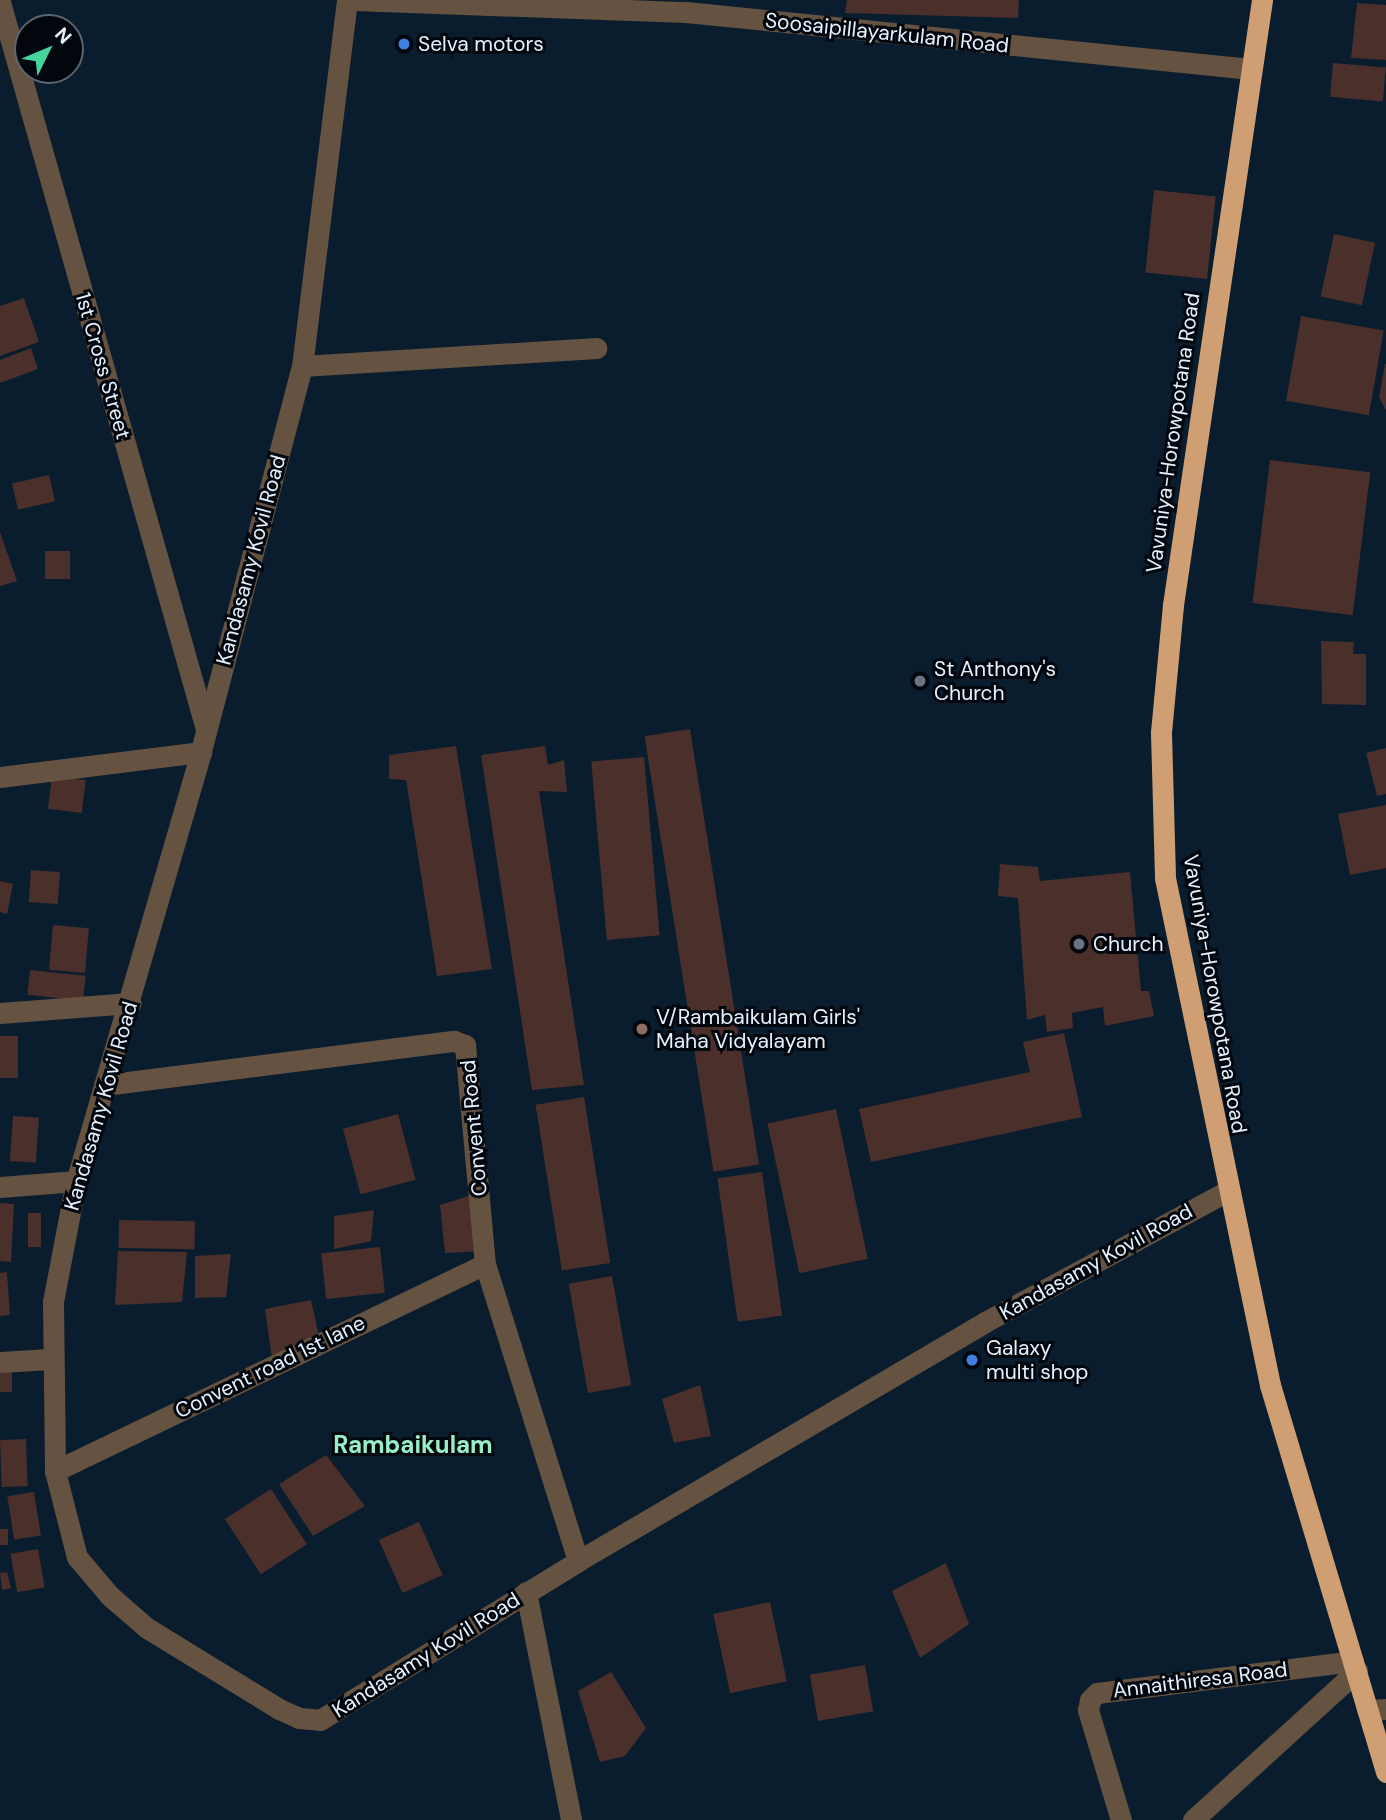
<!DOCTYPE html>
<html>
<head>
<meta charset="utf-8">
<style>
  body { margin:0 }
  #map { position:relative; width:1386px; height:1820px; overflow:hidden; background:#091d2e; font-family:"DM Sans",sans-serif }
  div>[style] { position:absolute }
  .building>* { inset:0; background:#4b2f2b; transform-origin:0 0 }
  .street>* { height:21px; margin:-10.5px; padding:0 10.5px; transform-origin:10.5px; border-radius:10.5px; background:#655241 }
  .highway>* { height:21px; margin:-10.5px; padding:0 10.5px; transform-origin:10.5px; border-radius:10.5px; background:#cf9f73 }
  .dots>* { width:19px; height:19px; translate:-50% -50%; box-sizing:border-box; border:4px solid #02070e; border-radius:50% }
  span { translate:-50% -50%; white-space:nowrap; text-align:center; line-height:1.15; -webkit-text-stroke:6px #02070e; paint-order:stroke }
  .street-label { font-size:21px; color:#e5f2fe }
  .poi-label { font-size:21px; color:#e5f2fe }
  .left { translate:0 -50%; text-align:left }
  .quarter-label { font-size:24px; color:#98eec7; font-weight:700 }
  .north { position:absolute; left:14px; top:14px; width:70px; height:70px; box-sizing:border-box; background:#02070e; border:2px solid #5d656e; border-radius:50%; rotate:47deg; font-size:19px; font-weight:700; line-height:28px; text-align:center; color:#e5f2fe }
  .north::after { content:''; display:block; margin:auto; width:24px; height:32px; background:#46d49e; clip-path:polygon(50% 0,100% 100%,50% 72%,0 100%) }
</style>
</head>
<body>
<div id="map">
  <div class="building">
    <div style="clip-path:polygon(847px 0,1019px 0,1018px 18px,845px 13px)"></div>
    <div style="clip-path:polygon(1357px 3px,1386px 5px,1386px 60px,1351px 58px)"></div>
    <div style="left:1333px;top:63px;width:53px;height:34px;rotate:5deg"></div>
    <div style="left:1154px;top:190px;width:62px;height:83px;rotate:6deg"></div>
    <div style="left:1334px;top:234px;width:42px;height:64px;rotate:12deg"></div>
    <div style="clip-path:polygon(24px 298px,39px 342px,0 356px,0 306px)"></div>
    <div style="left:1301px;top:316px;width:84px;height:86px;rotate:10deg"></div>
    <div style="clip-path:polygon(31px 348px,38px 369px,0 383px,0 360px)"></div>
    <div style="clip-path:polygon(1385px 364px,1386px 364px,1386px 410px,1379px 397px)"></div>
    <div style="left:1270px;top:460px;width:101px;height:144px;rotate:7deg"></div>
    <div style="left:49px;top:475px;width:27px;height:38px;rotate:77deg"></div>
    <div style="clip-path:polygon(0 532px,17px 581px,0 586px)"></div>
    <div style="left:45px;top:551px;width:25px;height:28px"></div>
    <div style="clip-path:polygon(1321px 641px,1354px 642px,1353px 654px,1366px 654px,1366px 705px,1322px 704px)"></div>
    <div style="left:690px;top:729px;width:441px;height:46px;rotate:81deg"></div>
    <div style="clip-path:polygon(456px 746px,492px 969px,437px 976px,406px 780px,389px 779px,389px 755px)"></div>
    <div style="clip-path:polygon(545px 746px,548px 765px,564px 760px,567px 792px,539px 791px,584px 1085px,532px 1090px,481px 755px)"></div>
    <div style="clip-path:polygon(1386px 748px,1386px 794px,1377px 796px,1366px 753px)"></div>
    <div style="left:644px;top:757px;width:179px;height:53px;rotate:85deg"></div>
    <div style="left:52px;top:776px;width:34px;height:33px;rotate:7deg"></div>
    <div style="clip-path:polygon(1386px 805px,1386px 868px,1350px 875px,1338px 814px)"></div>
    <div style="clip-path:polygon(1000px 864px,1038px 867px,1040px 881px,1130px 872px,1141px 991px,1149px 991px,1154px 1016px,1105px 1026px,1103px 1007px,1072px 1013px,1073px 1028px,1047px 1032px,1045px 1015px,1027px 1020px,1018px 898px,998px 896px)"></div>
    <div style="left:31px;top:870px;width:29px;height:32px;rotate:4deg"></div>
    <div style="clip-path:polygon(0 881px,13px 884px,7px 914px,0 912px)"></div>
    <div style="left:53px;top:925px;width:36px;height:45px;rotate:5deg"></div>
    <div style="left:30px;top:970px;width:56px;height:25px;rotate:6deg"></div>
    <div style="clip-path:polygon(1064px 1033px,1082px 1117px,871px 1162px,859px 1109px,1030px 1072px,1023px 1042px)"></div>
    <div style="left:0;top:1036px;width:18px;height:42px"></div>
    <div style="left:584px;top:1097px;width:168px;height:49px;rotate:81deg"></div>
    <div style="left:836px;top:1109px;width:153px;height:70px;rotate:78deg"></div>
    <div style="left:398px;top:1114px;width:68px;height:57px;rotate:75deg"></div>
    <div style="left:13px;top:1116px;width:26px;height:45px;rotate:4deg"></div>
    <div style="left:762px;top:1172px;width:145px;height:45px;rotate:82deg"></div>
    <div style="clip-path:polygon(475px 1194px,484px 1251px,445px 1253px,440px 1205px)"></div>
    <div style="clip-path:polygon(0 1203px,14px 1204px,11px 1262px,0 1261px)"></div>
    <div style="clip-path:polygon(374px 1210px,371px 1241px,334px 1249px,334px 1216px)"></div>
    <div style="left:28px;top:1213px;width:13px;height:34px"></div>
    <div style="left:119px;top:1220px;width:76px;height:28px;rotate:1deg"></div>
    <div style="left:380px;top:1247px;width:46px;height:59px;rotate:84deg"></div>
    <div style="clip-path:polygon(118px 1251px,187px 1252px,182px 1302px,115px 1305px)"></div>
    <div style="clip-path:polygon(231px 1254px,226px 1297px,195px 1298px,195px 1256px)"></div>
    <div style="clip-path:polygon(7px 1272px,10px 1315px,0 1316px,0 1273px)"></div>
    <div style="left:612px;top:1276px;width:111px;height:44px;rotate:80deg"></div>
    <div style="clip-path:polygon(311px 1300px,320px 1340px,272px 1359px,265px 1309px)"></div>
    <div style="left:0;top:1372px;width:12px;height:20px"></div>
    <div style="clip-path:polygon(700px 1385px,711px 1436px,674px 1443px,662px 1399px)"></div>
    <div style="left:26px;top:1439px;width:47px;height:26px;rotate:88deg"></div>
    <div style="clip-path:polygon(326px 1455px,365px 1506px,313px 1536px,279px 1484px)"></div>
    <div style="left:271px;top:1489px;width:66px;height:55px;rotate:57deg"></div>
    <div style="left:34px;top:1492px;width:44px;height:27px;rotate:81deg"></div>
    <div style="left:419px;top:1522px;width:58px;height:44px;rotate:66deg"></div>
    <div style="left:0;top:1529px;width:8px;height:16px"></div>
    <div style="left:38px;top:1549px;width:39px;height:28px;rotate:80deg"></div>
    <div style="clip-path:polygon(946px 1563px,969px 1624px,920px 1658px,892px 1591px)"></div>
    <div style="clip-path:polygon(7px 1572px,11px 1588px,2px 1590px,0 1573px)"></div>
    <div style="left:770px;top:1602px;width:81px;height:58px;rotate:78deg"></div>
    <div style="left:865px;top:1665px;width:47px;height:56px;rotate:80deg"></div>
    <div style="clip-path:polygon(611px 1672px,646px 1728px,625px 1756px,600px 1762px,578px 1691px)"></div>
  </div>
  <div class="street">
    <div style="left:347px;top:0;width:369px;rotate:97deg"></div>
    <div style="left:302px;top:366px;width:399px;rotate:104.7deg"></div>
    <div style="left:201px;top:752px;width:447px;rotate:106.2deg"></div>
    <div style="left:76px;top:1181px;width:123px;rotate:100.8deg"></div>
    <div style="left:53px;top:1302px;width:169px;rotate:89.3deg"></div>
    <div style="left:55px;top:1471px;width:89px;rotate:75.7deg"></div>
    <div style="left:77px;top:1557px;width:51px;rotate:49.8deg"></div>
    <div style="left:110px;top:1596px;width:49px;rotate:40.9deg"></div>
    <div style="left:147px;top:1628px;width:155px;rotate:31.5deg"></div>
    <div style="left:279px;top:1709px;width:22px;rotate:24deg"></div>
    <div style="left:299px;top:1718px;width:21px;rotate:5deg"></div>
    <div style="left:320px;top:1720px;width:303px;rotate:-31.6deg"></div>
    <div style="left:578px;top:1561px;width:472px;rotate:-30.4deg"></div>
    <div style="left:985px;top:1322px;width:275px;rotate:-28.4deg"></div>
    <div style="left:355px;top:0;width:331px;rotate:2.1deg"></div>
    <div style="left:686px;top:12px;width:568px;rotate:5.76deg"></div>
    <div style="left:0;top:2px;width:756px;rotate:74.18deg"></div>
    <div style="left:302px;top:366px;width:295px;rotate:-3.5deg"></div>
    <div style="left:0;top:777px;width:203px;rotate:-7.1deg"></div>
    <div style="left:0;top:1013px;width:131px;rotate:-4.4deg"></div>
    <div style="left:104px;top:1085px;width:353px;rotate:-7.2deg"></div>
    <div style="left:454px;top:1041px;width:12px;rotate:20deg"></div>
    <div style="left:465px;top:1045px;width:220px;rotate:84.8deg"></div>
    <div style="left:485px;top:1264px;width:311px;rotate:72.6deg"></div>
    <div style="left:0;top:1187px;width:76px;rotate:-4.5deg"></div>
    <div style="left:0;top:1362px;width:50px;rotate:-3.4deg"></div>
    <div style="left:55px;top:1471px;width:477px;rotate:-25.7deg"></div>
    <div style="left:526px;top:1592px;width:232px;rotate:78.8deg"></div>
    <div style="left:1367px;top:1710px;width:19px;rotate:-3deg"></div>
    <div style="left:1121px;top:1820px;width:115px;rotate:-106.7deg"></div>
    <div style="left:1088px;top:1710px;width:10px;rotate:-79deg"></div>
    <div style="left:1090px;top:1700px;width:10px;rotate:-45deg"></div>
    <div style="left:1097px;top:1693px;width:258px;rotate:-7.1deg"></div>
    <div style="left:1193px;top:1820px;width:222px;rotate:-42.3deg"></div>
  </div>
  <div class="highway">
    <div style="left:1262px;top:0;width:612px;rotate:98.37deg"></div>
    <div style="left:1173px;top:605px;width:129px;rotate:95.4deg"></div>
    <div style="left:1161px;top:733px;width:145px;rotate:88.4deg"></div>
    <div style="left:1165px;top:878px;width:518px;rotate:78.3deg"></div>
    <div style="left:1270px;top:1385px;width:404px;rotate:73.3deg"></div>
  </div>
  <div class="dots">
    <div style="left:404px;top:44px;background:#3f7fe0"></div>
    <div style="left:920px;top:681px;background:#6b7280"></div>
    <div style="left:1079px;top:944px;background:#6b7280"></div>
    <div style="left:642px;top:1029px;background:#8d6e63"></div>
    <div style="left:972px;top:1360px;background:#3f7fe0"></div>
  </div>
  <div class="street-label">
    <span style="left:887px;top:33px;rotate:6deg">Soosaipillayarkulam Road</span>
    <span style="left:103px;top:366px;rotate:74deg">1st Cross Street</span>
    <span style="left:1173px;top:433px;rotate:-82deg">Vavuniya-Horowpotana Road</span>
    <span style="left:251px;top:560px;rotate:-75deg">Kandasamy Kovil Road</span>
    <span style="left:1215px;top:994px;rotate:80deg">Vavuniya-Horowpotana Road</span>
    <span style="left:101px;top:1106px;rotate:-74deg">Kandasamy Kovil Road</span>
    <span style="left:474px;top:1128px;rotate:-95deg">Convent Road</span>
    <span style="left:1096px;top:1262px;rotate:-29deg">Kandasamy Kovil Road</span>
    <span style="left:270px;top:1367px;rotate:-26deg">Convent road 1st lane</span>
    <span style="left:426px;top:1655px;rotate:-32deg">Kandasamy Kovil Road</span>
    <span style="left:1200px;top:1680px;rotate:-7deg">Annaithiresa Road</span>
  </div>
  <div class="poi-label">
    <span class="left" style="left:418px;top:44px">Selva motors</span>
    <span class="left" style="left:934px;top:681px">St Anthony's<br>Church</span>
    <span class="left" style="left:1093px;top:944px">Church</span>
    <span class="left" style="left:656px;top:1029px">V/Rambaikulam Girls'<br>Maha Vidyalayam</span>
    <span class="left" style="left:986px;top:1360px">Galaxy<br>multi shop</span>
  </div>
  <div class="quarter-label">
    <span style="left:413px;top:1445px">Rambaikulam</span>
  </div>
  <div class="north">N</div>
</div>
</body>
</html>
